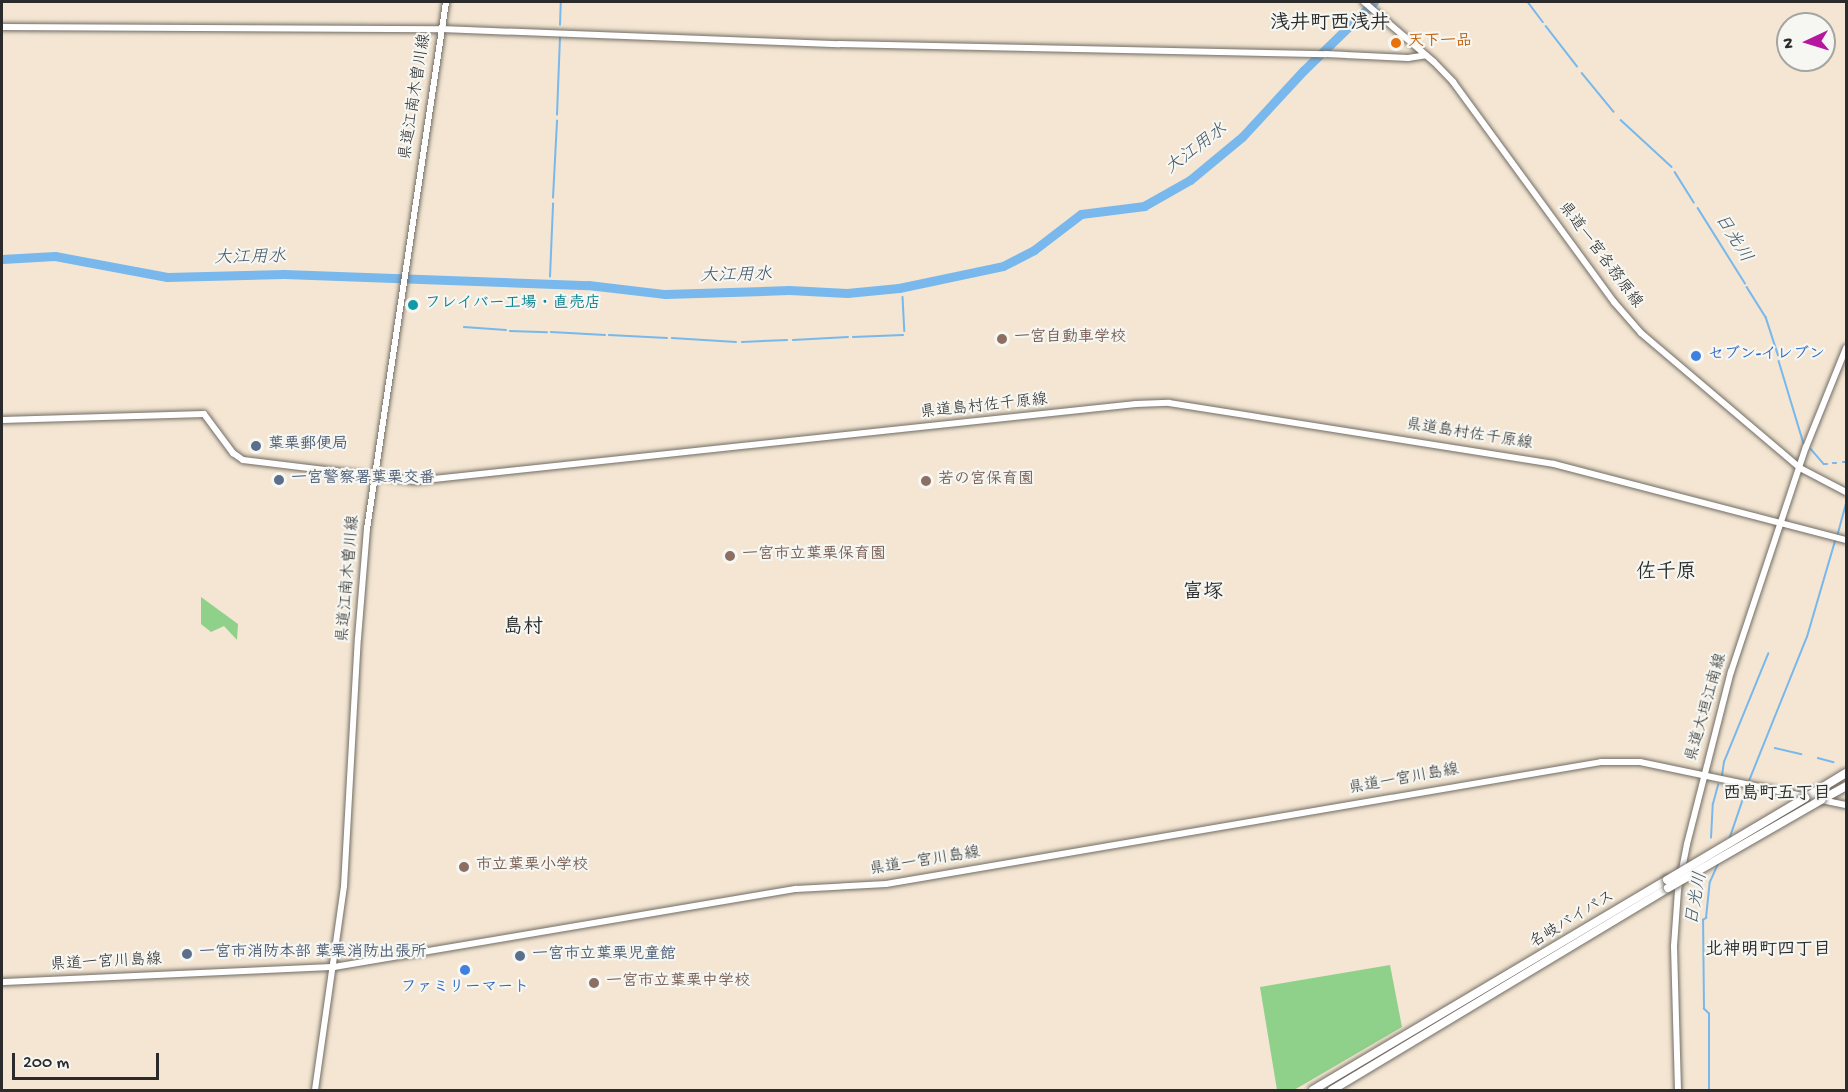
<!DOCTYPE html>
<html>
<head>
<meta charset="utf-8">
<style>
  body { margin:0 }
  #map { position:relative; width:1848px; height:1092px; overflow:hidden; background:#f4e6d2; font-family:"Gochi Hand","Klee One",sans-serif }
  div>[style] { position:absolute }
  .green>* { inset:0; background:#8fd18a }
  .stream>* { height:1.5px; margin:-0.75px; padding:0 0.75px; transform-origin:0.75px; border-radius:0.75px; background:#78b8ec }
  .river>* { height:9px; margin:-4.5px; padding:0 4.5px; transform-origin:4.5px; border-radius:4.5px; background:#78b8ec }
  .roads { filter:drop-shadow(0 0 2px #716c65) drop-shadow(0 0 2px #716c65) }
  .secondary>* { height:6px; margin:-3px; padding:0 3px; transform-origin:3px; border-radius:3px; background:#fff }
  .highway>* { height:8px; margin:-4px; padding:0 4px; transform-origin:4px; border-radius:4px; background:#fff }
  .bridges { filter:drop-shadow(0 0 2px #716c65) drop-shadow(0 0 2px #716c65) }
  .highway-bridge>* { height:8px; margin:-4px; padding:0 4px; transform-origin:4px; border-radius:4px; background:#fff }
  .dots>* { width:16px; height:16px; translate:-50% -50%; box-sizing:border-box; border:3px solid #f6f6f2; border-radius:50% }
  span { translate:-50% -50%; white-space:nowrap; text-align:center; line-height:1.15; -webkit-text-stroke:4.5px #f6f6f2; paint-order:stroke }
  .food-label { font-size:16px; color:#c56008; font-weight:700 }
  .left { translate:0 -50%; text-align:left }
  .street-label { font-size:16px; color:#2b2b2b }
  .culture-label { font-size:16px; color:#0d838f; font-weight:700 }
  .education-label { font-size:16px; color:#785e54; font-weight:700 }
  .shop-label { font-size:16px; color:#366cbe; font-weight:700 }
  .service-label { font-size:16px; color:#4e5e75; font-weight:700 }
  .water-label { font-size:18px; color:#425565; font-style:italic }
  .neighbourhood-label { font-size:18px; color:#2b2b2b; font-weight:700 }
  .quarter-label { font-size:20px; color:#2b2b2b; font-weight:700 }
  .frame { position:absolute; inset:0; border:3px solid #2b2b2b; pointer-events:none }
  .north { position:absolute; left:1776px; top:12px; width:60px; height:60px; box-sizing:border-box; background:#f6f6f2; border:2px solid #a5a5a2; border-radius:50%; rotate:266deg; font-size:16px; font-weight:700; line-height:24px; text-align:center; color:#2b2b2b }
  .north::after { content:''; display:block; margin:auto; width:21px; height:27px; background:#b5179e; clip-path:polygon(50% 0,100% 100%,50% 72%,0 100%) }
  .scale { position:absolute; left:12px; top:1053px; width:147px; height:27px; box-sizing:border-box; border:3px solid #2b2b2b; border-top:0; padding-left:8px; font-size:18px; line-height:21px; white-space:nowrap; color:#2b2b2b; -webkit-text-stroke:4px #f6f6f2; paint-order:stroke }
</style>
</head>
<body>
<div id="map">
  <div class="green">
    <div style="clip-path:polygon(201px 597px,238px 624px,237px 640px,224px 626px,211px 632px,201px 624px)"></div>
    <div style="clip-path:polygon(1390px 965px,1402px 1027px,1294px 1090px,1277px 1090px,1260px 987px)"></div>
  </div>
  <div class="stream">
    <div style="left:1528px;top:2px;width:25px;rotate:53deg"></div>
    <div style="left:560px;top:25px;width:23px;rotate:-88deg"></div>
    <div style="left:1546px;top:26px;width:51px;rotate:52.2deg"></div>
    <div style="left:1582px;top:73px;width:50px;rotate:50.6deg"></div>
    <div style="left:557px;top:115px;width:77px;rotate:-87.8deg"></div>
    <div style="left:1621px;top:120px;width:69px;rotate:42.7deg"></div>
    <div style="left:1675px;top:172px;width:36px;rotate:58deg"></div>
    <div style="left:553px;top:198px;width:77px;rotate:-87deg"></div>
    <div style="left:1698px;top:208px;width:89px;rotate:57.9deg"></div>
    <div style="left:550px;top:277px;width:73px;rotate:-87.6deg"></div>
    <div style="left:1747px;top:287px;width:36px;rotate:58deg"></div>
    <div style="left:1766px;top:317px;width:40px;rotate:72deg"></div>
    <div style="left:903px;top:297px;width:34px;rotate:87deg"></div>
    <div style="left:464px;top:327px;width:42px;rotate:4.1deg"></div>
    <div style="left:510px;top:331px;width:37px;rotate:2deg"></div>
    <div style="left:551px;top:332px;width:54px;rotate:3.2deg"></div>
    <div style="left:609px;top:335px;width:58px;rotate:3deg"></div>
    <div style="left:853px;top:337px;width:50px;rotate:-2.3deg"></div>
    <div style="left:672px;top:338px;width:64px;rotate:3.6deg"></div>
    <div style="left:793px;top:340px;width:55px;rotate:-3.1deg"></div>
    <div style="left:742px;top:342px;width:45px;rotate:-2.5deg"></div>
    <div style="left:1779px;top:361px;width:87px;rotate:73.2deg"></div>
    <div style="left:1811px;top:449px;width:20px;rotate:49deg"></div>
    <div style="left:1824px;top:464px;width:3px"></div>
    <div style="left:1843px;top:462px;width:3px"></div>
    <div style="left:1833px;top:463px;width:3px"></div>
    <div style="left:1837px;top:537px;width:35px;rotate:-75deg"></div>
    <div style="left:1775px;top:748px;width:27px;rotate:13deg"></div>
    <div style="left:1818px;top:758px;width:16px;rotate:15deg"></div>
    <div style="left:1722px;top:776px;width:14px;rotate:-82deg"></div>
    <div style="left:1724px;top:762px;width:117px;rotate:-67.8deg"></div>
    <div style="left:1749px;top:781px;width:155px;rotate:-68.1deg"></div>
    <div style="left:1807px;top:637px;width:100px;rotate:-73.7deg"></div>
    <div style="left:1711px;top:838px;width:34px;rotate:-87deg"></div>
    <div style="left:1713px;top:804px;width:20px;rotate:-75deg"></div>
    <div style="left:1729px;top:840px;width:53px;rotate:-71.2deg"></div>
    <div style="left:1709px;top:1090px;width:76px;rotate:-90deg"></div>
    <div style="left:1709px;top:1014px;width:7px;rotate:-135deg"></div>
    <div style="left:1704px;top:1009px;width:89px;rotate:-90.6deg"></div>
    <div style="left:1703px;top:920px;width:4px;rotate:-34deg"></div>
    <div style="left:1706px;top:918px;width:36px;rotate:-84deg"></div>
    <div style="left:1710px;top:882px;width:20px;rotate:-66deg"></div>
  </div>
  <div class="river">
    <div style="left:2px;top:259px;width:53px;rotate:-3.2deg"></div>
    <div style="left:55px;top:256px;width:114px;rotate:10.6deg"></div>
    <div style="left:167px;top:277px;width:117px;rotate:-1.5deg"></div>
    <div style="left:284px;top:274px;width:304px;rotate:2.1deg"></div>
    <div style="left:588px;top:285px;width:78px;rotate:6.7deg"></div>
    <div style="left:665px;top:294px;width:124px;rotate:-1.8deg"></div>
    <div style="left:789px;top:290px;width:58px;rotate:3deg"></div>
    <div style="left:847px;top:293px;width:52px;rotate:-5.5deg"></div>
    <div style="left:899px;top:288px;width:106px;rotate:-11.9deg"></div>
    <div style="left:1003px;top:266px;width:35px;rotate:-27deg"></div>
    <div style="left:1034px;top:250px;width:59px;rotate:-37.5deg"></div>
    <div style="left:1081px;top:214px;width:64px;rotate:-7.2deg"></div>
    <div style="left:1144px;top:206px;width:53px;rotate:-29.5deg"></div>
    <div style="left:1190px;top:180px;width:67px;rotate:-39.6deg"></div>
    <div style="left:1242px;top:137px;width:90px;rotate:-47.3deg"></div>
    <div style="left:1303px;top:71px;width:99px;rotate:-44.2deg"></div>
  </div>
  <div class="roads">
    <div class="secondary">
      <div style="left:1364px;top:2px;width:92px;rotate:40.6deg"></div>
      <div style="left:1434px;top:62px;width:28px;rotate:46deg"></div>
      <div style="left:1453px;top:82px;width:273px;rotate:53.8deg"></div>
      <div style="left:1614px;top:302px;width:41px;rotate:48.9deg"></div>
      <div style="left:1641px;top:333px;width:209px;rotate:40.3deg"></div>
      <div style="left:1800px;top:468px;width:52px;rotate:27.6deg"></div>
      <div style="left:2px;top:27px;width:439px;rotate:0.3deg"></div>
      <div style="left:441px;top:29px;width:398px;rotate:2.2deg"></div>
      <div style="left:839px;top:44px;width:487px;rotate:1.2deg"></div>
      <div style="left:1326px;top:54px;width:82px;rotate:2.8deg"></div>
      <div style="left:1408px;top:58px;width:18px;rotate:-9deg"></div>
      <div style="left:2px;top:420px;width:202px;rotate:-1.7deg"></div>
      <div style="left:204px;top:414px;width:49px;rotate:53.4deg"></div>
      <div style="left:233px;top:453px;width:12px;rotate:35deg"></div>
      <div style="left:243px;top:460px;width:173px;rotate:7deg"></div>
      <div style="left:415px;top:481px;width:725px;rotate:-6.1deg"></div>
      <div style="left:1136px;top:404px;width:33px;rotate:-2deg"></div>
      <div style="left:1169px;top:403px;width:390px;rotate:9deg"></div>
      <div style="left:1554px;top:464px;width:302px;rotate:14.6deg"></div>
      <div style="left:2px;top:982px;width:332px;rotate:-2.6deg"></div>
      <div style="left:334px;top:967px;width:469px;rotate:-9.6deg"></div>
      <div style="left:796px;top:889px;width:90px;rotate:-3.2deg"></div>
      <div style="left:886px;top:884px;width:725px;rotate:-9.68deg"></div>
      <div style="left:1601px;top:762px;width:39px"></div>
      <div style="left:1640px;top:762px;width:210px;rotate:11.8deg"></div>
      <div style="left:315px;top:1090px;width:206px;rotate:-81.9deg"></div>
      <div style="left:344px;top:886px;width:248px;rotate:-86.8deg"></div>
      <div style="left:358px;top:638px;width:109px;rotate:-85.3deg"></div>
      <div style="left:367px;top:529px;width:533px;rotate:-81.47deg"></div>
      <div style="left:1678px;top:1090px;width:144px;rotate:-91.6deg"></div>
      <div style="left:1674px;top:946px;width:56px;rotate:-85.9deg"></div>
      <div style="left:1678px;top:890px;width:47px;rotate:-78.9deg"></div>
      <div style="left:1687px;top:844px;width:178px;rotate:-75.7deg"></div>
      <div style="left:1731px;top:672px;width:237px;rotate:-71.6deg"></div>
      <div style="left:1806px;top:447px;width:107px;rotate:-68deg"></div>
    </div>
    <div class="highway">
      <div style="left:1805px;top:798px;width:48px;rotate:-31.4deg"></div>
      <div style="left:1821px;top:800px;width:29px;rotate:-29deg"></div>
      <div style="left:1313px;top:1090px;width:412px;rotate:-30.7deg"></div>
      <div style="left:1332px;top:1090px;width:392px;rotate:-31deg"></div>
    </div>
  </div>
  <div class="bridges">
    <div class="highway-bridge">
      <div style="left:1667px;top:880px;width:161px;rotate:-30.7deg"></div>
      <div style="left:1668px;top:888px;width:177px;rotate:-29.9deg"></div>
    </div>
  </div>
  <div class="dots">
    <div style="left:1396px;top:43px;background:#e8710a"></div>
    <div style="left:413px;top:305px;background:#0f9aa8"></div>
    <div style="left:1002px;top:339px;background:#8d6e63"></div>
    <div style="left:1696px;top:356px;background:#3f7fe0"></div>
    <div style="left:256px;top:446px;background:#5c6f8a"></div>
    <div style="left:279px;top:480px;background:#5c6f8a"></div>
    <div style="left:926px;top:481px;background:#8d6e63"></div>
    <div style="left:730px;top:556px;background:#8d6e63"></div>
    <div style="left:464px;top:867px;background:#8d6e63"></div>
    <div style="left:187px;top:954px;background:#5c6f8a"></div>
    <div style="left:520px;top:956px;background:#5c6f8a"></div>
    <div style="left:465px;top:970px;background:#3f7fe0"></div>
    <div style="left:594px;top:983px;background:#8d6e63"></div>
  </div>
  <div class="food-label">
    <span class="left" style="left:1408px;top:43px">天下一品</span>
  </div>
  <div class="street-label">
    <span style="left:417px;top:97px;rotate:-81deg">県道江南木曽川線</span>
    <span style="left:1599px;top:256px;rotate:53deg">県道一宮各務原線</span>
    <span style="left:984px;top:408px;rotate:-6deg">県道島村佐千原線</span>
    <span style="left:1469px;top:436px;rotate:9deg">県道島村佐千原線</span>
    <span style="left:350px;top:579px;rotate:-85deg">県道江南木曽川線</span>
    <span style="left:1708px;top:708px;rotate:-74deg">県道大垣江南線</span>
    <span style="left:1404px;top:781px;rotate:-10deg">県道一宮川島線</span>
    <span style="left:925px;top:863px;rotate:-9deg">県道一宮川島線</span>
    <span style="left:1573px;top:921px;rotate:-31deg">名岐バイパス</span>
    <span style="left:106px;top:964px;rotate:-3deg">県道一宮川島線</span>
  </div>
  <div class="culture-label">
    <span class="left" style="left:425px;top:305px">フレイバー工場・直売店</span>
  </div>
  <div class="education-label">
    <span class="left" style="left:1014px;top:339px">一宮自動車学校</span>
    <span class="left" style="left:938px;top:481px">若の宮保育園</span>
    <span class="left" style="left:742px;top:556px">一宮市立葉栗保育園</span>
    <span class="left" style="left:476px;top:867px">市立葉栗小学校</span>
    <span class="left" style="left:606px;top:983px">一宮市立葉栗中学校</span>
  </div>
  <div class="shop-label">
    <span class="left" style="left:1708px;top:356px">セブン-イレブン</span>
    <span style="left:465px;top:989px">ファミリーマート</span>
  </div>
  <div class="service-label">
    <span class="left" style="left:268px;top:446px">葉栗郵便局</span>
    <span class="left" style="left:291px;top:480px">一宮警察署葉栗交番</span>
    <span class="left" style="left:199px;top:954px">一宮市消防本部 葉栗消防出張所</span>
    <span class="left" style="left:532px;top:956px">一宮市立葉栗児童館</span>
  </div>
  <div class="water-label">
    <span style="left:1197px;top:150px;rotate:-37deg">大江用水</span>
    <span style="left:1732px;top:239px;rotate:58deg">日光川</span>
    <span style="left:250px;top:259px;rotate:-1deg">大江用水</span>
    <span style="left:736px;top:277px;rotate:-1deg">大江用水</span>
    <span style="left:1698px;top:899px;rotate:-80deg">日光川</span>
  </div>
  <div class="neighbourhood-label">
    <span style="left:1777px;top:795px">西島町五丁目</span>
    <span style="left:1768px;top:951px">北神明町四丁目</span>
  </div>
  <div class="quarter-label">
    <span style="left:1330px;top:24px">浅井町西浅井</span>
    <span style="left:1666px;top:573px">佐千原</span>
    <span style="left:1203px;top:593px">富塚</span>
    <span style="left:523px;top:628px">島村</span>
  </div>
  <div class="frame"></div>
  <div class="north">N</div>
  <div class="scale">200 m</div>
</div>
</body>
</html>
